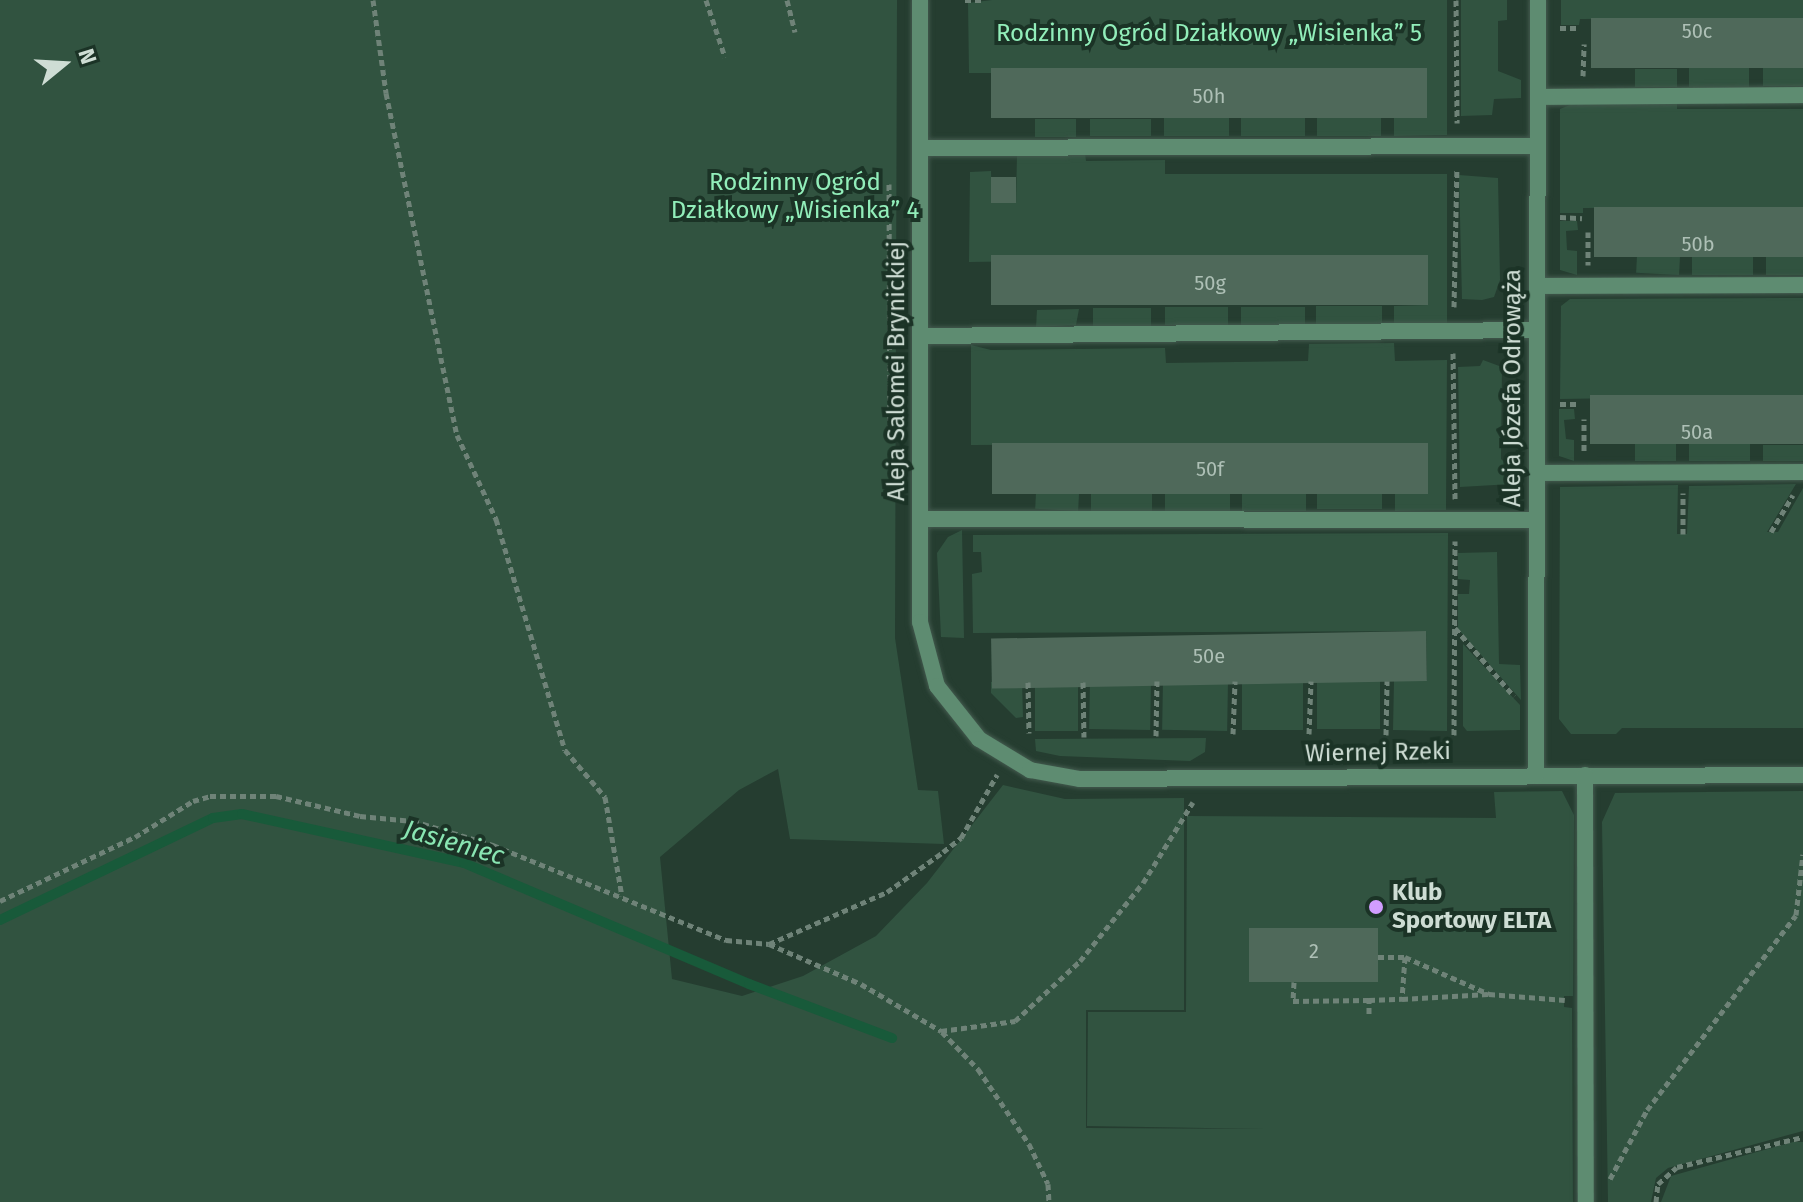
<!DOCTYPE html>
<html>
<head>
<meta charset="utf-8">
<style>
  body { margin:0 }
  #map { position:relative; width:1803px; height:1202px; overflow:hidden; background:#253d30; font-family:"Fira Sans",sans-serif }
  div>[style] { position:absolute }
  .green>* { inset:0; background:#315340; transform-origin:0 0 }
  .stream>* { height:10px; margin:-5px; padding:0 5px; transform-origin:5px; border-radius:5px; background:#185a3a }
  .building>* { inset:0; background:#4f695a; transform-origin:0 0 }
  .path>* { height:5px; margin-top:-2.5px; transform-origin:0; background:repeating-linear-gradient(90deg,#6f8378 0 6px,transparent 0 10px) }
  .roads { filter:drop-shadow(0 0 2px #435a4e) drop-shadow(0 0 2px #435a4e) }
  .lane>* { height:16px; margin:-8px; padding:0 8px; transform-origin:8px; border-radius:8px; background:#5e8c71 }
  .street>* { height:16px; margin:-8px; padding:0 8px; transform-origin:8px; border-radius:8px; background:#5e8c71 }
  .dots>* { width:22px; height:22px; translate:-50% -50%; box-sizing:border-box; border:4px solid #1b3326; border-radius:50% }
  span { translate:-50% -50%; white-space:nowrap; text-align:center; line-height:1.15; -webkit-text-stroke:8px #1b3326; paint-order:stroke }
  .number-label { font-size:20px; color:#aec0b6 }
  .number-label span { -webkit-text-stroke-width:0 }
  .park-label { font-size:24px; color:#92eeba }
  .street-label { font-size:24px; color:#ceddd4 }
  .poi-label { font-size:24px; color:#ceddd4; font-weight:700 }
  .left { translate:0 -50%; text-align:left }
  .water-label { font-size:26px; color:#89e5b2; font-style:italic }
  .north { position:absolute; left:24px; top:24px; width:80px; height:80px; -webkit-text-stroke:6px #1b3326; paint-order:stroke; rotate:72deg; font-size:22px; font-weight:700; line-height:32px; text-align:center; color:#ceddd4 }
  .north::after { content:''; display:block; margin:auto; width:28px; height:36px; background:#ceddd4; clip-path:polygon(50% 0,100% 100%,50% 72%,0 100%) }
</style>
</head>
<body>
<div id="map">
  <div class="green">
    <div style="clip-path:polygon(0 0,897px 0,895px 638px,918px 790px,938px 791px,944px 844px,790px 839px,778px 769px,739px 790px,660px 857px,672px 979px,742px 996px,803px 976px,876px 936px,927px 883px,1003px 785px,1065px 799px,1184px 798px,1184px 1010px,1086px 1010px,1086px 1128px,1266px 1129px,1087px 1126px,1088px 1012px,1186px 1012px,1187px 816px,1496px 818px,1494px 792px,1562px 791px,1574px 815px,1573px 996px,1564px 996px,1564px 1007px,1572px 1008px,1573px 1202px,0 1202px)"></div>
    <div style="clip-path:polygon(992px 0,1447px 0,1447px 135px,1394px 136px,1394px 118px,1427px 118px,1427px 68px,991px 69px,991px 73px,969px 73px,968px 3px)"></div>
    <div style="clip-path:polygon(1461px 0,1507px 0,1507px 20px,1498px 21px,1498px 71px,1521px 80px,1521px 98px,1494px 99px,1492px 115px,1461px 116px)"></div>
    <div style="clip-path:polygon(1561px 0,1803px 0,1803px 18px,1580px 19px,1579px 25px,1561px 25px)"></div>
    <div style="left:1689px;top:68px;width:60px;height:19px"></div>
    <div style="left:1763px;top:68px;width:40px;height:18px"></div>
    <div style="left:1635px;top:69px;width:42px;height:18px"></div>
    <div style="clip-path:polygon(1677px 103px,1677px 109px,1803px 109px,1803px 207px,1583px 208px,1583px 213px,1560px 213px,1560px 109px,1572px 104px)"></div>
    <div style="left:1164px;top:118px;width:65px;height:18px"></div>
    <div style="left:1241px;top:118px;width:64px;height:18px"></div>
    <div style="left:1317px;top:118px;width:64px;height:18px"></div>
    <div style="left:1035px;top:119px;width:41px;height:18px"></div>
    <div style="left:1090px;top:119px;width:61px;height:17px"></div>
    <div style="clip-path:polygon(1085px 153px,1086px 161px,1165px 160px,1165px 174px,1447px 174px,1447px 323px,1394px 324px,1394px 306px,1428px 305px,1428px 256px,969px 262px,970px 172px,991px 171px,992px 203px,1016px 203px,1017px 154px)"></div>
    <div style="clip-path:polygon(1459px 175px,1498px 178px,1500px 280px,1494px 297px,1482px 300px,1462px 299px)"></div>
    <div style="clip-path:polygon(1560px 221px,1577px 221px,1578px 230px,1566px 231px,1567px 250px,1577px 251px,1577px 275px,1560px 270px)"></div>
    <div style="left:1680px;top:257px;width:18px;height:43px;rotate:93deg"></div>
    <div style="left:1692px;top:257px;width:61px;height:18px"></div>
    <div style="left:1766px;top:257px;width:37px;height:18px"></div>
    <div style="clip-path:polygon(1803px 298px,1803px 395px,1560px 399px,1561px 306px,1570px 299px)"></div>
    <div style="left:1316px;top:306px;width:66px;height:19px"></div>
    <div style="left:1228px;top:307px;width:18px;height:63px;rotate:90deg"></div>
    <div style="left:1241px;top:307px;width:64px;height:19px"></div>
    <div style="left:1151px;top:308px;width:18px;height:58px;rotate:90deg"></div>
    <div style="clip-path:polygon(1079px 309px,1076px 325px,1036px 327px,1037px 310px)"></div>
    <div style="clip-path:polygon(1394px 343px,1395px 361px,1447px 360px,1446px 510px,1395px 511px,1395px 493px,1427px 443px,971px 445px,971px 345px,991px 350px,1165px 348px,1166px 363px,1308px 361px,1309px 344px)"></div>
    <div style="clip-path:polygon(1483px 360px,1502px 367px,1501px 459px,1520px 477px,1512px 484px,1460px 487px,1458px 367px,1480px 366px)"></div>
    <div style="clip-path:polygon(1559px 409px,1574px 409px,1575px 419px,1564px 420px,1566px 439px,1574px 440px,1574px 461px,1559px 456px)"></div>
    <div style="left:1676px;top:444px;width:17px;height:41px;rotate:90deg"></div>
    <div style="left:1689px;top:444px;width:61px;height:17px"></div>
    <div style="left:1763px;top:445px;width:40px;height:16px"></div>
    <div style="clip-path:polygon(1796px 484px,1767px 532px,1778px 532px,1803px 488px,1803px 728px,1622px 728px,1616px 734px,1571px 734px,1559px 719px,1560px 487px,1678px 485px,1677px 534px,1687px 534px,1689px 486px)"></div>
    <div style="left:1079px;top:494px;width:17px;height:43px;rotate:93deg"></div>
    <div style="left:1091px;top:494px;width:61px;height:18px"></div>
    <div style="left:1165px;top:494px;width:65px;height:17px"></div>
    <div style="left:1242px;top:494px;width:64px;height:17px"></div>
    <div style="left:1317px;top:494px;width:65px;height:15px"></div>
    <div style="clip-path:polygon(962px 530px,964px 638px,941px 637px,937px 553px,948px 537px)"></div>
    <div style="clip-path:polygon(1448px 533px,1447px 731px,1393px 730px,1394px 681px,1427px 680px,1426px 631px,973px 633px,972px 574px,982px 572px,981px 552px,973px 552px,973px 535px)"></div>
    <div style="clip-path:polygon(1497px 552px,1499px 664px,1520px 665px,1521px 700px,1458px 629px,1458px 594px,1469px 594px,1470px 580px,1458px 579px,1458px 553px)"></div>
    <div style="clip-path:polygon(1463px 644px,1520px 705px,1520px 730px,1467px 731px,1463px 726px)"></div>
    <div style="left:1151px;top:681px;width:49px;height:61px;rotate:91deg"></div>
    <div style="left:1228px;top:681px;width:50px;height:65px;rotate:91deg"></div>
    <div style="left:1242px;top:681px;width:61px;height:49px"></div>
    <div style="left:1317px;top:681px;width:63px;height:48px"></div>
    <div style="clip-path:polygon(991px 682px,1022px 682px,1023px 717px,1016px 718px,991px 693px)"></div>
    <div style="left:1035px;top:682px;width:43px;height:49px"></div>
    <div style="clip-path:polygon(1206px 738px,1205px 752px,1190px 761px,1060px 756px,1036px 751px,1035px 739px)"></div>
    <div style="clip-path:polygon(1803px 791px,1803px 1131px,1668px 1168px,1656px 1178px,1651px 1202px,1608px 1202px,1602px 822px,1615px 793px)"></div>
    <div style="clip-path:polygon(1793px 1142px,1803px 1142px,1803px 1202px,1661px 1202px,1671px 1176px)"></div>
  </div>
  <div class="stream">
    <div style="left:0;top:920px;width:236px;rotate:-25.6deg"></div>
    <div style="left:213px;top:818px;width:29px;rotate:-8deg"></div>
    <div style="left:242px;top:814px;width:227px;rotate:12.4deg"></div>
    <div style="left:464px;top:863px;width:310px;rotate:23deg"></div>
    <div style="left:749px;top:984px;width:153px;rotate:20.7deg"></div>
  </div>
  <div class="building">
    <div style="left:1803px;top:18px;width:50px;height:212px;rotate:90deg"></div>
    <div style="left:1427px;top:68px;width:50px;height:436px;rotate:90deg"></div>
    <div style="left:1016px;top:177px;width:26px;height:25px;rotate:90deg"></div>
    <div style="left:1803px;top:207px;width:50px;height:209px;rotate:90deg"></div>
    <div style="left:1428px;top:255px;width:50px;height:437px;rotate:90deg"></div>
    <div style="left:1590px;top:395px;width:213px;height:49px"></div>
    <div style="left:1428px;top:443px;width:51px;height:436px;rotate:90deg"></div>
    <div style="left:1426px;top:631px;width:50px;height:435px;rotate:89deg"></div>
    <div style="left:1249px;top:928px;width:129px;height:54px"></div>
  </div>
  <div class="path">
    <div style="left:373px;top:0;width:94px;rotate:82deg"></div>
    <div style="left:386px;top:93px;width:349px;rotate:78.3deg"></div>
    <div style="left:457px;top:435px;width:93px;rotate:65.1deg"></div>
    <div style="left:496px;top:519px;width:241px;rotate:73.4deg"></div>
    <div style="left:565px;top:750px;width:62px;rotate:49.6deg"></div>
    <div style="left:605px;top:797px;width:100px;rotate:80.3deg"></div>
    <div style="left:706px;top:0;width:60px;rotate:71.6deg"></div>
    <div style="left:787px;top:0;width:33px;rotate:76deg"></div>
    <div style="left:965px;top:0;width:19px"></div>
    <div style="left:1456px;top:0;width:123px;rotate:89.5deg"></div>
    <div style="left:1560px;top:28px;width:19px"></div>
    <div style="left:1583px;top:76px;width:32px;rotate:-88deg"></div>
    <div style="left:889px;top:184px;width:245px;rotate:89.8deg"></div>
    <div style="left:1560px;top:217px;width:22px;rotate:3deg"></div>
    <div style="left:1588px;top:232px;width:33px;rotate:90deg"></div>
    <div style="left:1454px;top:307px;width:138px;rotate:-88.8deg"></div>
    <div style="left:1453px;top:353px;width:146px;rotate:89.2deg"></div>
    <div style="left:1560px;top:404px;width:19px"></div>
    <div style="left:1584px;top:451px;width:32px;rotate:-90deg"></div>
    <div style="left:1771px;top:532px;width:43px;rotate:-59.3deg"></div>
    <div style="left:1683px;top:534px;width:41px;rotate:-90deg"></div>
    <div style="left:1455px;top:628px;width:90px;rotate:49.1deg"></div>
    <div style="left:1028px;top:682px;width:51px;rotate:88.9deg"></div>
    <div style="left:1083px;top:682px;width:55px;rotate:89deg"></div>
    <div style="left:1233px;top:734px;width:53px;rotate:-87.8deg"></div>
    <div style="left:1309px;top:734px;width:53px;rotate:-87.8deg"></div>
    <div style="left:1386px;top:735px;width:54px;rotate:-88.9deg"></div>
    <div style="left:1454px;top:735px;width:194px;rotate:-89.7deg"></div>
    <div style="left:1156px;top:736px;width:55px;rotate:-89deg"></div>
    <div style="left:0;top:901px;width:149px;rotate:-25.4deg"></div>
    <div style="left:135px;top:837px;width:68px;rotate:-31.8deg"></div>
    <div style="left:193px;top:801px;width:18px;rotate:-16deg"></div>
    <div style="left:210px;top:796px;width:66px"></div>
    <div style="left:276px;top:796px;width:86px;rotate:13.4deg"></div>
    <div style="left:360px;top:816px;width:53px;rotate:5.4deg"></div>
    <div style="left:413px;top:821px;width:84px;rotate:16.7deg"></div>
    <div style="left:493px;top:845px;width:252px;rotate:22.2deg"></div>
    <div style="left:726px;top:940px;width:43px;rotate:5.3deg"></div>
    <div style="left:769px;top:944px;width:100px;rotate:23.5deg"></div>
    <div style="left:861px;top:984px;width:93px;rotate:30.4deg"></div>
    <div style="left:941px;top:1031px;width:75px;rotate:-7.7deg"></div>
    <div style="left:1015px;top:1021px;width:88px;rotate:-42.7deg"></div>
    <div style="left:1080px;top:961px;width:100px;rotate:-51.1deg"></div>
    <div style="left:1143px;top:883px;width:95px;rotate:-58.3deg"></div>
    <div style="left:769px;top:944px;width:129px;rotate:-23.8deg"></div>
    <div style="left:887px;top:892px;width:69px;rotate:-35.5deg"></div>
    <div style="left:943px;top:852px;width:23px;rotate:-38deg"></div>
    <div style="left:961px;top:838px;width:73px;rotate:-60.3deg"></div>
    <div style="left:1378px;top:957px;width:27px"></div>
    <div style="left:1405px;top:957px;width:92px;rotate:23.8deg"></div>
    <div style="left:1489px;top:994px;width:76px;rotate:4.5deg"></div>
    <div style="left:1405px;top:957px;width:42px;rotate:94.1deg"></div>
    <div style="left:1402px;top:999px;width:86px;rotate:-3.3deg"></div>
    <div style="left:1294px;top:982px;width:19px;rotate:93deg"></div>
    <div style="left:1293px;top:1001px;width:76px;rotate:-0.8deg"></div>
    <div style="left:1369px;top:1014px;width:14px;rotate:-90deg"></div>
    <div style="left:1369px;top:1000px;width:33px;rotate:-2deg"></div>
    <div style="left:942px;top:1032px;width:52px;rotate:45.8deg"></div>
    <div style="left:978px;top:1069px;width:91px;rotate:55.8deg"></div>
    <div style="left:1029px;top:1144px;width:44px;rotate:64.6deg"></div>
    <div style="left:1048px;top:1184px;width:18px;rotate:87deg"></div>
    <div style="left:1610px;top:1179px;width:78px;rotate:-61.8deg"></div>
    <div style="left:1647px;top:1110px;width:245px;rotate:-52.6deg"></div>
    <div style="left:1796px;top:915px;width:61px;rotate:-83.5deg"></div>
    <div style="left:1656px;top:1202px;width:18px;rotate:-84deg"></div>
    <div style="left:1658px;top:1184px;width:25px;rotate:-42deg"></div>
    <div style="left:1677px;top:1167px;width:130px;rotate:-13.4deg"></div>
  </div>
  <div class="roads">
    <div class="lane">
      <div style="left:1538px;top:97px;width:265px;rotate:-0.4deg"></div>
      <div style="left:920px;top:148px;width:618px;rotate:-0.19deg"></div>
      <div style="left:1538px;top:286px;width:265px;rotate:-0.2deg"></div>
      <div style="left:921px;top:336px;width:616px;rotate:-0.56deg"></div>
      <div style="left:1537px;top:473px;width:266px;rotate:-0.2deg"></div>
      <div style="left:921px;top:519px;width:616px;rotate:0.09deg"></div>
    </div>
    <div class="street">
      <div style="left:920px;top:0;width:622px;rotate:90deg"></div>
      <div style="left:920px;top:622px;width:66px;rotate:75.1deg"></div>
      <div style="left:937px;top:686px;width:68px;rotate:51.6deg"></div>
      <div style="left:979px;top:739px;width:60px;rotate:31.3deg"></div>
      <div style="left:1030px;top:770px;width:51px;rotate:10.2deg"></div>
      <div style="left:1080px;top:779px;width:723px;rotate:-0.32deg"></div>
      <div style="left:1585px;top:775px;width:427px;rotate:89.9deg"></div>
      <div style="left:1536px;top:776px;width:776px;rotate:-89.85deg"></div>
    </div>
  </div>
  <div class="dots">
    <div style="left:1376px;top:907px;background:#d19dfe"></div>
  </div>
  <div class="number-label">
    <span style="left:1697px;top:31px">50c</span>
    <span style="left:1209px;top:96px">50h</span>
    <span style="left:1698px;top:244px">50b</span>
    <span style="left:1210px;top:283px">50g</span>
    <span style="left:1697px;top:432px">50a</span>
    <span style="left:1210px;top:469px">50f</span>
    <span style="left:1209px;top:656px">50e</span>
    <span style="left:1314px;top:951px">2</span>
  </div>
  <div class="park-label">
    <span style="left:1209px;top:34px">Rodzinny Ogród Działkowy „Wisienka” 5</span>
    <span style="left:795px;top:197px">Rodzinny Ogród<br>Działkowy „Wisienka” 4</span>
  </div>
  <div class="street-label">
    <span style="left:897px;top:371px;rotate:-90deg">Aleja Salomei Brynickiej</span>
    <span style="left:1513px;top:388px;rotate:-90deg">Aleja Józefa Odrowąża</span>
    <span style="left:1378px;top:753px;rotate:-1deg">Wiernej Rzeki</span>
  </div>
  <div class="poi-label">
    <span class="left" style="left:1392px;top:907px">Klub<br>Sportowy ELTA</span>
  </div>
  <div class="water-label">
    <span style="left:454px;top:843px;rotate:16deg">Jasieniec</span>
  </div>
  <div class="north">N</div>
</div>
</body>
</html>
